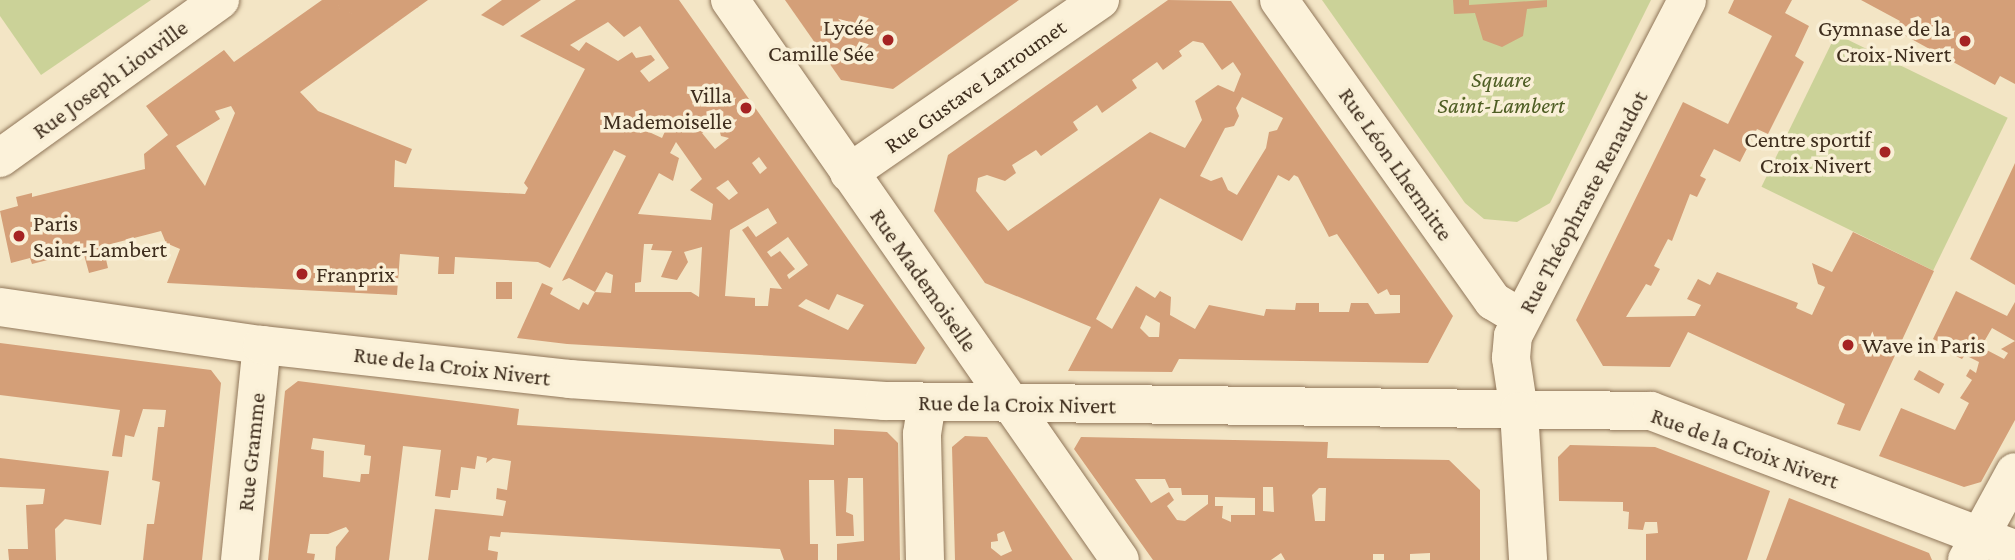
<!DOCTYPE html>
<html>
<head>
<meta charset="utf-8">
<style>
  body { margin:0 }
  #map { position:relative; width:2015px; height:560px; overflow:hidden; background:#f3e5c5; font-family:"Crimson Pro",serif }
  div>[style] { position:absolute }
  .green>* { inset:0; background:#cbd298; transform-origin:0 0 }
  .building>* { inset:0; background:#d49f78; transform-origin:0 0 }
  .roads { filter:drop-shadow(0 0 2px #907659) drop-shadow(0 0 2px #907659) }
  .minor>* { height:38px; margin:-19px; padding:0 19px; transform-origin:19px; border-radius:19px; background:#fcf2da }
  .tertiary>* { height:38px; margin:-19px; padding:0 19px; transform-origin:19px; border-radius:19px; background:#fcf2da }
  .dots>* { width:19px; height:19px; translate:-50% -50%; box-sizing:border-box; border:4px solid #f9efd6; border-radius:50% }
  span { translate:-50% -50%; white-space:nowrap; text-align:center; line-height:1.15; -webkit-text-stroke:7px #f9efd6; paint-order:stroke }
  .poi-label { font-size:23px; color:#3f2e1e }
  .right { translate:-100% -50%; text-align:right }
  .left { translate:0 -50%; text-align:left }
  .street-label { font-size:23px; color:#3f2e1e }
  .park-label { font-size:23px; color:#4e5d23; font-style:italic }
</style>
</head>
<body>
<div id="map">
  <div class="green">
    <div style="clip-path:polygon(0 0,151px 0,41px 75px,0 16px)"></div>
    <div style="clip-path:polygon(1322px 0,1651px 0,1550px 203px,1517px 222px,1484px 219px,1465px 203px)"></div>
    <div style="left:1836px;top:34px;width:191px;height:170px;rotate:26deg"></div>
  </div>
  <div class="building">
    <div style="clip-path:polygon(evenodd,322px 0,428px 0,300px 92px,318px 111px,412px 149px,406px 164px,395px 160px,394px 187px,525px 194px,528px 188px,524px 183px,585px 69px,520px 36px,576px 0,679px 0,925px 348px,916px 364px,567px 344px,517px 338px,542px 283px,553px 288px,550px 294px,579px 310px,583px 302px,588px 305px,595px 292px,611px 293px,613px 275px,606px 272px,595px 292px,569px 278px,562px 281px,626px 156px,614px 150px,550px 268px,538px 262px,455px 257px,454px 274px,438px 274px,439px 257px,400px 254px,397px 295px,167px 283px,180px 249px,166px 243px,161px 231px,103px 246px,108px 268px,89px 273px,83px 251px,32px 264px,30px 258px,11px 263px,0 211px,18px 206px,16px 197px,32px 193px,32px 197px,145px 169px,144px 154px,168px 135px,146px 106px,224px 50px,234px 62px,322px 0,608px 22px,624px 37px,640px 26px,669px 68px,649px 82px,640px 71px,655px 60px,651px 55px,636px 58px,632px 52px,618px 61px,586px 42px,579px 51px,570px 45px,608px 22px,322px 0,231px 106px,235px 113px,205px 186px,176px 146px,220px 119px,215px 111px,231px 106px,322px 0,650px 117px,667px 127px,662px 138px,649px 132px,650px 117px,322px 0,717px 122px,721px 136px,729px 138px,715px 149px,702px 133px,717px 122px,322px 0,676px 142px,702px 179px,690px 190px,713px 204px,711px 220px,638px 214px,659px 173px,673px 181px,679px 158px,670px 153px,676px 142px,322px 0,759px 157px,767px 168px,760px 174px,752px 163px,759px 157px,322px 0,728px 180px,738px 193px,729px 200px,716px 188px,728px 180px,322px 0,768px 208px,777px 223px,756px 237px,748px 226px,742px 230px,782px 289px,770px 288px,768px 306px,755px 306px,755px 298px,725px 296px,730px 230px,768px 208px,322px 0,788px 237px,808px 265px,789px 279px,787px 275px,795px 269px,780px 251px,771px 257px,767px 252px,788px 237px,322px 0,644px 244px,653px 244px,651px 250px,672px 251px,661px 277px,677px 280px,688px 262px,684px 252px,702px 247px,699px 297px,691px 292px,635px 292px,635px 283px,641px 282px,644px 244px,322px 0,837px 294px,864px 305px,848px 330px,798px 306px,806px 299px,829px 310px,837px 294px)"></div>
    <div style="clip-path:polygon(502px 0,541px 0,503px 26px,481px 15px)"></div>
    <div style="clip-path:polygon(785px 0,1019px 0,893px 89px,841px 80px)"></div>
    <div style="clip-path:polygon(evenodd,1168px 0,1231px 1px,1453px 316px,1428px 363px,1179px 359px,1172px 372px,1068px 371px,1091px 327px,985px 283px,934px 211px,948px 155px,1168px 0,1193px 41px,1203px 43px,1222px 70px,1233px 62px,1241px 74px,1234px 92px,1218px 85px,1195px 101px,1202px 120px,1185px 148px,1150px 132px,1008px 231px,976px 191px,978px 178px,987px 175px,1005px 181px,1016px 173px,1012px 165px,1036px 150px,1041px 156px,1078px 130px,1073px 122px,1097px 105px,1102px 113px,1137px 88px,1132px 80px,1157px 62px,1163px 70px,1182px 56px,1179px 51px,1193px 41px,1168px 0,1242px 97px,1283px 118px,1277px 130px,1269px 132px,1266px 148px,1237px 195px,1228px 190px,1222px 177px,1211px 181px,1200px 176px,1225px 128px,1234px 126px,1239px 116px,1236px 108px,1242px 97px,1168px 0,1278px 175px,1289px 181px,1294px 175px,1298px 177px,1329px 237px,1337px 234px,1378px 294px,1387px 289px,1390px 295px,1400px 295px,1400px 313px,1375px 314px,1368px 303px,1351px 303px,1349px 312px,1319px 312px,1319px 303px,1296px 303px,1295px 310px,1266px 309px,1264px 316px,1209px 305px,1195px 329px,1170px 315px,1171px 297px,1160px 291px,1155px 298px,1136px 286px,1112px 329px,1096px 319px,1160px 198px,1242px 241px,1278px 175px,1168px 0,1146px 315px,1160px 323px,1159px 337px,1149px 337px,1140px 328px,1146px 315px)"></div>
    <div style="clip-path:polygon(1453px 0,1469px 0,1469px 5px,1547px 0,1547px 7px,1527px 9px,1523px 36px,1502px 47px,1483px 40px,1475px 13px,1454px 14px)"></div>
    <div style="clip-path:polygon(1734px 0,1792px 0,1785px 13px,1809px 26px,1795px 56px,1804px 62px,1768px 134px,1757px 129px,1740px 162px,1714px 149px,1700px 176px,1706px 179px,1697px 197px,1690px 194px,1672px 241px,1668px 239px,1654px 266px,1660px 269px,1651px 286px,1646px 284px,1626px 317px,1695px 316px,1701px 305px,1687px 299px,1698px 279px,1710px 285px,1717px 272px,1798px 303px,1796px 308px,1812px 315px,1825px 287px,1818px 284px,1812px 263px,1832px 272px,1853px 232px,1934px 271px,1860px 431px,1837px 424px,1845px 404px,1688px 332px,1670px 367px,1603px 366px,1576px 320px,1683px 102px,1728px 124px,1772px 36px,1728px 13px)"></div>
    <div style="clip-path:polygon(1861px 0,2015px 0,2015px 84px,2000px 76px,1995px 85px,1895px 30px,1900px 21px)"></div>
    <div style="clip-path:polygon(2015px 163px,2015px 285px,1970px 259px)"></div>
    <div style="left:496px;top:282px;width:16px;height:17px"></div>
    <div style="clip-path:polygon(evenodd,1956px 291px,2007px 316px,2015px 302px,2015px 420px,1981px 482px,1964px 487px,1879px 456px,1901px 408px,1955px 430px,1969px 403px,1960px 398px,1972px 380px,1966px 376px,1970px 369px,1976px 373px,1979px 362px,1965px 355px,1962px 359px,1956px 356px,1959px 352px,1933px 339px,1956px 291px,1992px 328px,2015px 341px,2001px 349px,2008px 353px,2004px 359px,1981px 347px,1992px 328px)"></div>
    <div style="clip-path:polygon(0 343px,211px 370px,221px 383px,202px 560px,143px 560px,147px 524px,154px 524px,160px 482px,152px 480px,158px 427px,164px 427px,166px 410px,143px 409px,134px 437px,125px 435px,122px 457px,112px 456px,120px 410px,0 395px)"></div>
    <div style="left:1919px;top:370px;width:29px;height:11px;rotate:29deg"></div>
    <div style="clip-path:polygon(evenodd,298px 381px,519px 409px,517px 425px,834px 445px,834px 429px,887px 432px,898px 443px,900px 560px,837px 560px,837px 544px,864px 541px,863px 478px,848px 478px,846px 512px,853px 515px,854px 536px,836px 536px,834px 480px,809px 480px,810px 544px,818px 544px,818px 560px,784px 560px,780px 549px,501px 532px,500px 537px,490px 536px,489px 541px,488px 550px,498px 552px,497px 560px,428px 560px,435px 509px,503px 516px,506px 501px,496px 499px,497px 488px,507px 490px,511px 461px,493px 458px,486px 463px,487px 458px,477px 456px,475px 469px,461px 467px,458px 490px,451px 490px,450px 498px,435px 496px,441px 450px,403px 446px,389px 560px,335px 560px,336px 547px,349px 531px,346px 527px,328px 534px,310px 534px,307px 553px,315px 554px,314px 560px,268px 560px,285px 391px,298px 381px,313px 438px,365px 445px,364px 455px,371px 456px,369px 474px,361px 474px,360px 482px,323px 477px,324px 451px,311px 449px,313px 438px)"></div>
    <div style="clip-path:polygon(evenodd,965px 436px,987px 437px,1073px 560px,955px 560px,952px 447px,965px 436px,1004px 531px,1012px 551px,1001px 556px,991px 548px,991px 542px,998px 541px,997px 534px,1004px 531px)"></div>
    <div style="clip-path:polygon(evenodd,1081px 437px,1328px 442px,1327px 458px,1449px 460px,1480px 490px,1480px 560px,1430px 560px,1430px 553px,1410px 554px,1410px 560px,1384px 560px,1384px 554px,1373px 554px,1373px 560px,1285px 560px,1281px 553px,1271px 560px,1153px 560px,1074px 449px,1081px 437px,1135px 479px,1165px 479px,1169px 488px,1181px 488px,1182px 495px,1208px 495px,1208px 504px,1185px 521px,1177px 520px,1167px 506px,1174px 500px,1169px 492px,1151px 503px,1135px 479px,1081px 437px,1263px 487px,1273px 487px,1274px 512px,1263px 511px,1263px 487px,1081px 437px,1319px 488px,1326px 488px,1325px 521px,1315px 521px,1312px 495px,1319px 488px,1081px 437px,1215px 497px,1255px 498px,1255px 515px,1231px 515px,1231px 522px,1222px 518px,1223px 506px,1215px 506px,1215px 497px)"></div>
    <div style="clip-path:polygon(1570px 445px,1655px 447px,1770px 491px,1747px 560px,1646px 560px,1646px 534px,1658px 533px,1657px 522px,1645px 522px,1643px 530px,1628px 529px,1629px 512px,1623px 511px,1623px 502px,1559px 501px,1558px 457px)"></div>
    <div style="clip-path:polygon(0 458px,109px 471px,101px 525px,65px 519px,55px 529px,56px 560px,9px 560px,8px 549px,28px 549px,26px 505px,43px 504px,45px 489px,0 487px)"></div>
    <div style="clip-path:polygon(1789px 498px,1929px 553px,1932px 560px,1766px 560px)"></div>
  </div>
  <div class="roads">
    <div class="minor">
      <div style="left:730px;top:0;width:682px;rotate:55.15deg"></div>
      <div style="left:1279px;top:0;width:369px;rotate:54.6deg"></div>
      <div style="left:1493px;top:301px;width:33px;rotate:31deg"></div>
      <div style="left:0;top:158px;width:271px;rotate:-35.7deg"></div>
      <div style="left:849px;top:173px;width:305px;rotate:-34.6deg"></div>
      <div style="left:1519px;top:411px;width:54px;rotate:-98.6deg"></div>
      <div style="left:1511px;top:358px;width:22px;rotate:-85deg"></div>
      <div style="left:1513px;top:336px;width:378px;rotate:-62.6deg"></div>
      <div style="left:240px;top:560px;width:216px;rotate:-84.2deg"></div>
      <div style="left:925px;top:560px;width:126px;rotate:-91.4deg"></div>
      <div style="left:922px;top:434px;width:32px;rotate:-81deg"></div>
      <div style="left:1967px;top:560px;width:100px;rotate:-61.4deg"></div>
    </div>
    <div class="tertiary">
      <div style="left:0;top:307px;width:265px;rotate:8.3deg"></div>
      <div style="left:262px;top:345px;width:310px;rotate:6.3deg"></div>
      <div style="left:570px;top:379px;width:315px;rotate:4deg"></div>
      <div style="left:884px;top:401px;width:767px;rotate:0.75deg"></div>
      <div style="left:1651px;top:411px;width:389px;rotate:20.8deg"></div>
      <div style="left:1519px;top:411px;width:149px;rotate:86.5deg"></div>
    </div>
  </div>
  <div class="dots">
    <div style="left:888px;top:40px;background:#a52323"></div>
    <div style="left:1965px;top:41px;background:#a52323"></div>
    <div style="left:746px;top:108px;background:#a52323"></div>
    <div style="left:1885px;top:152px;background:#a52323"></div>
    <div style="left:19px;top:236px;background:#a52323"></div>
    <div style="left:302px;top:274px;background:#a52323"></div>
    <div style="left:1848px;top:345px;background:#a52323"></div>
  </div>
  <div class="poi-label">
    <span class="right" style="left:874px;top:40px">Lycée<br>Camille Sée</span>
    <span class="right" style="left:1951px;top:41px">Gymnase de la<br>Croix-Nivert</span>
    <span class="right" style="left:732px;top:108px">Villa<br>Mademoiselle</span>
    <span class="right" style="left:1871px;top:152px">Centre sportif<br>Croix Nivert</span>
    <span class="left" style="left:33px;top:236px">Paris<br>Saint-Lambert</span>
    <span class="left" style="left:316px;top:274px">Franprix</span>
    <span class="left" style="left:1862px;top:345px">Wave in Paris</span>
  </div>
  <div class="street-label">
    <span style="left:110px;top:79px;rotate:-36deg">Rue Joseph Liouville</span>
    <span style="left:975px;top:86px;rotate:-35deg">Rue Gustave Larroumet</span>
    <span style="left:1396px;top:164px;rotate:55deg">Rue Léon Lhermitte</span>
    <span style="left:1583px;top:202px;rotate:-62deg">Rue Théophraste Renaudot</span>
    <span style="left:924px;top:280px;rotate:55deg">Rue Mademoiselle</span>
    <span style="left:452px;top:366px;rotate:7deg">Rue de la Croix Nivert</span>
    <span style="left:1017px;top:404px;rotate:1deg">Rue de la Croix Nivert</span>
    <span style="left:1745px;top:448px;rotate:20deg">Rue de la Croix Nivert</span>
    <span style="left:251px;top:452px;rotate:-84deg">Rue Gramme</span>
  </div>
  <div class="park-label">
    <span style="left:1501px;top:92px">Square<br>Saint-Lambert</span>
  </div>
</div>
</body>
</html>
